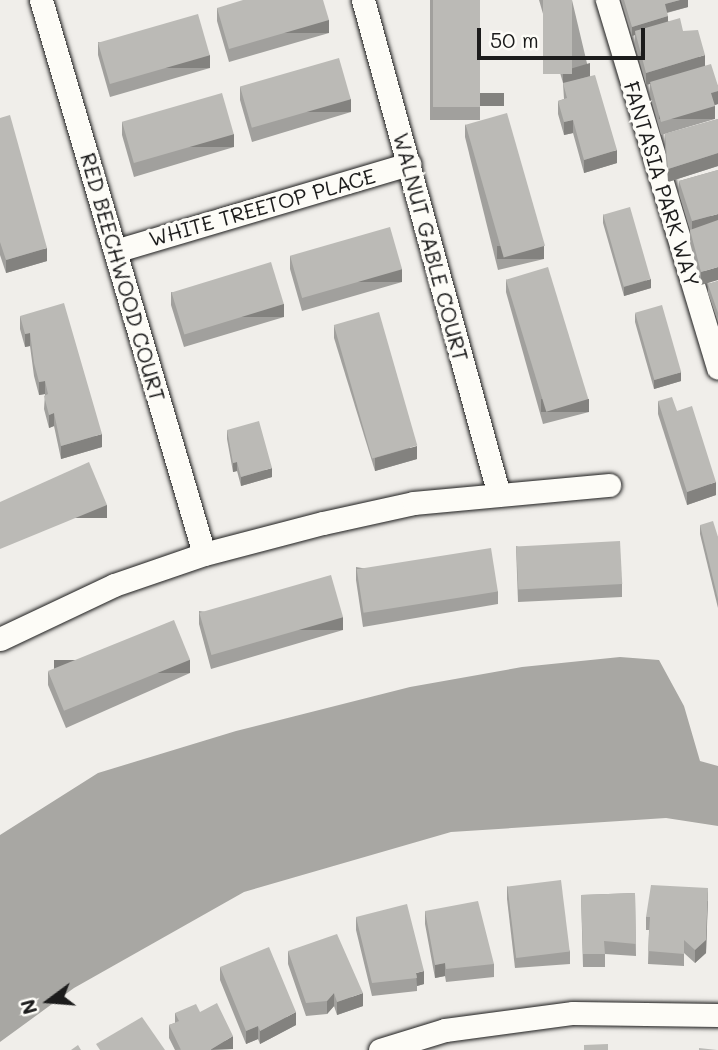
<!DOCTYPE html>
<html>
<head>
<meta charset="utf-8">
<style>
  body { margin:0 }
  #map { position:relative; width:718px; height:1050px; overflow:hidden; background:#f0eeea; font-family:Mali,sans-serif }
  div>[style] { position:absolute }
  .water>* { inset:0; background:#a8a7a3 }
  .roads { filter:drop-shadow(0 0 2px #1c1c1c) drop-shadow(0 0 2px #1c1c1c) }
  .street>* { height:23px; margin:-11.5px; padding:0 11.5px; transform-origin:11.5px; border-radius:11.5px; background:#fdfcf7 }
  .wall>* { inset:0; background:#a1a09d; transform-origin:0 0 }
  .shaded-wall>* { inset:0; background:#83827f; transform-origin:0 0 }
  .building>* { inset:0; background:#bbbab6; transform-origin:0 0 }
  span { translate:-50% -50%; white-space:nowrap; text-align:center; line-height:1.15; -webkit-text-stroke:7px #fdfcf7; paint-order:stroke }
  .street-label { font-size:21px; color:#1c1c1c }
  .north { position:absolute; left:14px; top:966px; width:70px; height:70px; -webkit-text-stroke:5px #fdfcf7; paint-order:stroke; rotate:254deg; font-size:19px; font-weight:700; line-height:28px; text-align:center; color:#1c1c1c }
  .north::after { content:''; display:block; margin:auto; width:24px; height:32px; background:#1c1c1c; clip-path:polygon(50% 0,100% 100%,50% 72%,0 100%) }
  .scale { position:absolute; left:477px; top:28px; width:168px; height:32px; box-sizing:border-box; border:4px solid #1c1c1c; border-top:0; padding-left:9px; font-size:21px; line-height:24px; white-space:nowrap; color:#1c1c1c; -webkit-text-stroke:5px #fdfcf7; paint-order:stroke }
</style>
</head>
<body>
<div id="map">
  <div class="water">
    <div style="clip-path:polygon(620px 657px,659px 660px,684px 706px,700px 761px,718px 766px,718px 826px,666px 818px,451px 832px,244px 892px,74px 988px,0 1042px,0 835px,98px 773px,236px 731px,410px 687px,522px 667px)"></div>
  </div>
  <div class="roads">
    <div class="street">
      <div style="left:41px;top:0;width:577px;rotate:73.6deg"></div>
      <div style="left:363px;top:0;width:513px;rotate:74.64deg"></div>
      <div style="left:607px;top:0;width:384px;rotate:73.2deg"></div>
      <div style="left:115px;top:251px;width:307px;rotate:-16.5deg"></div>
      <div style="left:0;top:639px;width:126px;rotate:-25.3deg"></div>
      <div style="left:114px;top:585px;width:95px;rotate:-19deg"></div>
      <div style="left:204px;top:554px;width:123px;rotate:-14.6deg"></div>
      <div style="left:323px;top:523px;width:93px;rotate:-12.4deg"></div>
      <div style="left:414px;top:503px;width:196px;rotate:-5.3deg"></div>
      <div style="left:380px;top:1050px;width:68px;rotate:-17.1deg"></div>
      <div style="left:445px;top:1030px;width:129px;rotate:-7.6deg"></div>
      <div style="left:573px;top:1013px;width:145px;rotate:0.8deg"></div>
    </div>
  </div>
  <div class="wall">
    <div style="left:430px;top:0;width:50px;height:120px"></div>
    <div style="clip-path:polygon(539px 0,572px 0,590px 76px,617px 163px,584px 173px,573px 133px,564px 135px,558px 114px,558px 101px,564px 99px,563px 83px)"></div>
    <div style="clip-path:polygon(621px 0,688px 0,688px 7px,667px 13px,668px 21px,683px 31px,718px 86px,718px 104px,715px 105px,715px 119px,661px 135px,650px 95px,650px 84px,646px 85px,635px 44px,635px 35px,632px 36px)"></div>
    <div style="clip-path:polygon(217px 8px,329px 33px,229px 62px,217px 21px)"></div>
    <div style="clip-path:polygon(98px 42px,210px 68px,110px 97px,98px 55px)"></div>
    <div style="clip-path:polygon(240px 87px,351px 112px,252px 142px,240px 100px)"></div>
    <div style="clip-path:polygon(0 118px,47px 261px,6px 273px,0 255px)"></div>
    <div style="clip-path:polygon(718px 119px,718px 166px,668px 182px,665px 147px,665px 134px)"></div>
    <div style="clip-path:polygon(122px 122px,234px 147px,134px 177px,122px 135px)"></div>
    <div style="clip-path:polygon(465px 124px,544px 259px,498px 270px,465px 137px)"></div>
    <div style="clip-path:polygon(718px 170px,701px 285px,690px 243px,690px 230px,679px 194px,679px 181px)"></div>
    <div style="clip-path:polygon(603px 214px,651px 288px,624px 296px,603px 223px)"></div>
    <div style="clip-path:polygon(290px 256px,402px 282px,302px 311px,290px 269px)"></div>
    <div style="clip-path:polygon(506px 279px,589px 412px,543px 424px,506px 292px)"></div>
    <div style="clip-path:polygon(718px 281px,718px 322px,708px 293px,708px 284px)"></div>
    <div style="clip-path:polygon(171px 292px,284px 317px,184px 347px,171px 305px)"></div>
    <div style="clip-path:polygon(635px 313px,681px 381px,654px 389px,635px 322px)"></div>
    <div style="clip-path:polygon(20px 316px,102px 447px,61px 459px,54px 426px,49px 428px,44px 409px,45px 394px,39px 395px,34px 376px,30px 346px,25px 347px,20px 329px)"></div>
    <div style="clip-path:polygon(334px 325px,417px 459px,375px 471px,334px 338px)"></div>
    <div style="clip-path:polygon(658px 401px,677px 411px,716px 495px,687px 505px,658px 414px)"></div>
    <div style="clip-path:polygon(227px 430px,272px 477px,241px 486px,237px 471px,233px 472px,227px 439px)"></div>
    <div style="clip-path:polygon(700px 525px,718px 537px,718px 608px,700px 534px)"></div>
    <div style="clip-path:polygon(516px 546px,622px 584px,622px 597px,518px 602px)"></div>
    <div style="clip-path:polygon(356px 567px,498px 591px,498px 604px,363px 627px,356px 580px)"></div>
    <div style="clip-path:polygon(199px 611px,343px 630px,211px 669px,199px 624px)"></div>
    <div style="clip-path:polygon(48px 672px,190px 673px,66px 728px,48px 685px)"></div>
    <div style="clip-path:polygon(507px 886px,570px 951px,570px 964px,515px 968px,507px 899px)"></div>
    <div style="clip-path:polygon(635px 893px,636px 956px,605px 954px,605px 967px,583px 967px,581px 895px)"></div>
    <div style="clip-path:polygon(708px 901px,706px 953px,695px 963px,684px 953px,684px 966px,648px 964px,649px 930px,646px 930px,646px 917px)"></div>
    <div style="clip-path:polygon(425px 911px,494px 964px,494px 977px,446px 982px,445px 976px,435px 978px,425px 924px)"></div>
    <div style="clip-path:polygon(356px 917px,424px 984px,417px 986px,417px 991px,372px 996px,356px 930px)"></div>
    <div style="clip-path:polygon(288px 951px,363px 1006px,337px 1015px,334px 1006px,327px 1014px,306px 1016px,288px 964px)"></div>
    <div style="clip-path:polygon(220px 967px,296px 1025px,260px 1044px,258px 1039px,246px 1044px,220px 980px)"></div>
    <div style="clip-path:polygon(200px 1012px,233px 1049px,175px 1050px,169px 1038px,169px 1025px,175px 1023px,175px 1013px)"></div>
  </div>
  <div class="shaded-wall">
    <div style="clip-path:polygon(680px 0,688px 0,688px 7px,665px 13px,665px 4px)"></div>
    <div style="clip-path:polygon(668px 16px,668px 25px,635px 31px,635px 35px,632px 36px,632px 27px)"></div>
    <div style="left:329px;top:20px;width:13px;height:104px;rotate:90deg"></div>
    <div style="left:210px;top:55px;width:13px;height:104px;rotate:90deg"></div>
    <div style="clip-path:polygon(705px 55px,705px 68px,646px 85px,646px 73px)"></div>
    <div style="clip-path:polygon(590px 63px,590px 76px,563px 84px,563px 71px)"></div>
    <div style="clip-path:polygon(718px 91px,718px 104px,711px 106px,711px 93px)"></div>
    <div style="left:504px;top:93px;width:13px;height:47px;rotate:90deg"></div>
    <div style="left:351px;top:99px;width:13px;height:103px;rotate:90deg"></div>
    <div style="left:715px;top:106px;width:13px;height:56px;rotate:90deg"></div>
    <div style="clip-path:polygon(573px 120px,573px 133px,564px 135px,564px 122px)"></div>
    <div style="left:234px;top:134px;width:13px;height:104px;rotate:90deg"></div>
    <div style="clip-path:polygon(617px 150px,617px 163px,584px 173px,584px 160px)"></div>
    <div style="clip-path:polygon(718px 153px,718px 166px,668px 182px,668px 169px)"></div>
    <div style="clip-path:polygon(718px 214px,718px 227px,692px 234px,692px 221px)"></div>
    <div style="left:544px;top:246px;width:13px;height:47px;rotate:90deg"></div>
    <div style="clip-path:polygon(47px 248px,47px 261px,6px 273px,6px 260px)"></div>
    <div style="clip-path:polygon(718px 267px,718px 280px,701px 285px,701px 272px)"></div>
    <div style="left:402px;top:269px;width:13px;height:104px;rotate:90deg"></div>
    <div style="clip-path:polygon(651px 279px,651px 288px,624px 296px,624px 287px)"></div>
    <div style="left:284px;top:304px;width:13px;height:104px;rotate:90deg"></div>
    <div style="clip-path:polygon(30px 333px,30px 346px,25px 347px,25px 334px)"></div>
    <div style="clip-path:polygon(681px 372px,681px 381px,654px 389px,654px 380px)"></div>
    <div style="clip-path:polygon(45px 381px,45px 394px,39px 395px,39px 382px)"></div>
    <div style="left:589px;top:399px;width:13px;height:48px;rotate:90deg"></div>
    <div style="clip-path:polygon(54px 413px,54px 426px,49px 428px,49px 415px)"></div>
    <div style="clip-path:polygon(102px 434px,102px 447px,61px 459px,61px 446px)"></div>
    <div style="clip-path:polygon(417px 446px,417px 459px,375px 471px,375px 458px)"></div>
    <div style="clip-path:polygon(237px 462px,237px 471px,233px 472px,233px 463px)"></div>
    <div style="clip-path:polygon(272px 468px,272px 477px,241px 486px,241px 477px)"></div>
    <div style="clip-path:polygon(716px 482px,716px 495px,687px 505px,687px 492px)"></div>
    <div style="left:107px;top:505px;width:13px;height:116px;rotate:90deg"></div>
    <div style="left:343px;top:617px;width:13px;height:138px;rotate:90deg"></div>
    <div style="left:190px;top:660px;width:13px;height:136px;rotate:90deg"></div>
    <div style="clip-path:polygon(708px 888px,706px 953px,695px 963px,695px 950px)"></div>
    <div style="clip-path:polygon(445px 963px,445px 976px,435px 978px,435px 965px)"></div>
    <div style="clip-path:polygon(424px 971px,424px 984px,417px 986px,416px 973px)"></div>
    <div style="clip-path:polygon(334px 993px,334px 1006px,327px 1014px,327px 1001px)"></div>
    <div style="clip-path:polygon(363px 993px,363px 1006px,337px 1015px,337px 1002px)"></div>
    <div style="clip-path:polygon(296px 1012px,296px 1025px,260px 1044px,260px 1031px)"></div>
    <div style="clip-path:polygon(258px 1026px,258px 1039px,246px 1044px,246px 1031px)"></div>
    <div style="clip-path:polygon(233px 1036px,233px 1049px,210px 1050px)"></div>
  </div>
  <div class="building">
    <div style="clip-path:polygon(243px 0,323px 0,329px 20px,229px 49px,217px 8px)"></div>
    <div style="left:433px;top:0;width:47px;height:107px"></div>
    <div style="left:543px;top:0;width:29px;height:74px"></div>
    <div style="clip-path:polygon(624px 0,680px 0,665px 4px,668px 16px,632px 27px)"></div>
    <div style="left:198px;top:14px;width:43px;height:104px;rotate:74deg"></div>
    <div style="clip-path:polygon(680px 18px,683px 31px,698px 30px,705px 55px,646px 73px,635px 31px)"></div>
    <div style="left:339px;top:58px;width:43px;height:103px;rotate:74deg"></div>
    <div style="clip-path:polygon(711px 64px,718px 86px,718px 91px,711px 93px,715px 106px,661px 122px,650px 82px)"></div>
    <div style="clip-path:polygon(595px 75px,617px 150px,584px 160px,573px 120px,564px 122px,558px 101px,567px 98px,563px 83px)"></div>
    <div style="left:222px;top:93px;width:43px;height:104px;rotate:74deg"></div>
    <div style="left:507px;top:113px;width:138px;height:43px;rotate:74deg"></div>
    <div style="clip-path:polygon(10px 115px,47px 248px,6px 260px,0 242px,0 118px)"></div>
    <div style="clip-path:polygon(718px 119px,718px 153px,668px 169px,665px 134px)"></div>
    <div style="clip-path:polygon(718px 170px,718px 214px,692px 221px,679px 181px)"></div>
    <div style="left:630px;top:207px;width:75px;height:28px;rotate:74deg"></div>
    <div style="clip-path:polygon(718px 220px,718px 267px,701px 272px,690px 230px)"></div>
    <div style="left:390px;top:227px;width:44px;height:104px;rotate:74deg"></div>
    <div style="left:271px;top:262px;width:44px;height:104px;rotate:73deg"></div>
    <div style="left:548px;top:267px;width:138px;height:44px;rotate:73deg"></div>
    <div style="clip-path:polygon(718px 281px,718px 313px,708px 284px)"></div>
    <div style="clip-path:polygon(64px 303px,102px 434px,61px 446px,54px 413px,49px 415px,44px 396px,48px 394px,45px 381px,39px 382px,34px 363px,30px 333px,25px 334px,20px 316px)"></div>
    <div style="left:662px;top:305px;width:70px;height:28px;rotate:74deg"></div>
    <div style="left:379px;top:312px;width:139px;height:47px;rotate:74deg"></div>
    <div style="clip-path:polygon(672px 397px,677px 411px,692px 406px,716px 482px,687px 492px,658px 401px)"></div>
    <div style="clip-path:polygon(259px 421px,272px 468px,241px 477px,237px 462px,233px 463px,227px 430px)"></div>
    <div style="clip-path:polygon(89px 462px,107px 505px,0 549px,0 502px)"></div>
    <div style="clip-path:polygon(713px 521px,718px 537px,718px 599px,700px 525px)"></div>
    <div style="left:620px;top:541px;width:43px;height:104px;rotate:87deg"></div>
    <div style="left:491px;top:548px;width:44px;height:136px;rotate:81deg"></div>
    <div style="left:331px;top:575px;width:44px;height:137px;rotate:74deg"></div>
    <div style="left:174px;top:620px;width:43px;height:136px;rotate:68deg"></div>
    <div style="left:561px;top:880px;width:72px;height:54px;rotate:83deg"></div>
    <div style="clip-path:polygon(651px 885px,708px 888px,706px 940px,695px 950px,684px 940px,684px 954px,648px 951px,650px 917px,646px 917px)"></div>
    <div style="clip-path:polygon(635px 893px,636px 944px,604px 941px,605px 954px,583px 954px,581px 895px)"></div>
    <div style="clip-path:polygon(478px 901px,494px 964px,446px 969px,445px 963px,435px 965px,425px 911px)"></div>
    <div style="clip-path:polygon(407px 904px,424px 971px,416px 973px,417px 978px,372px 983px,356px 917px)"></div>
    <div style="clip-path:polygon(337px 934px,363px 993px,337px 1002px,334px 993px,327px 1001px,306px 1003px,288px 951px)"></div>
    <div style="clip-path:polygon(269px 947px,296px 1012px,260px 1031px,258px 1026px,246px 1031px,220px 967px)"></div>
    <div style="clip-path:polygon(217px 1003px,233px 1036px,210px 1050px,181px 1050px,169px 1025px,179px 1021px,175px 1013px,196px 1004px,200px 1012px)"></div>
    <div style="clip-path:polygon(142px 1017px,165px 1050px,100px 1050px,96px 1044px)"></div>
    <div style="clip-path:polygon(608px 1044px,608px 1050px,584px 1050px,584px 1045px)"></div>
    <div style="clip-path:polygon(78px 1045px,81px 1050px,71px 1050px)"></div>
    <div style="clip-path:polygon(699px 1048px,717px 1050px,699px 1050px)"></div>
  </div>
  <div class="street-label">
    <span style="left:662px;top:184px;rotate:73deg">FANTASIA PARK WAY</span>
    <span style="left:262px;top:207px;rotate:-16deg">WHITE TREETOP PLACE</span>
    <span style="left:431px;top:247px;rotate:75deg">WALNUT GABLE COURT</span>
    <span style="left:123px;top:277px;rotate:74deg">RED BEECHWOOD COURT</span>
  </div>
  <div class="north">N</div>
  <div class="scale">50 m</div>
</div>
</body>
</html>
